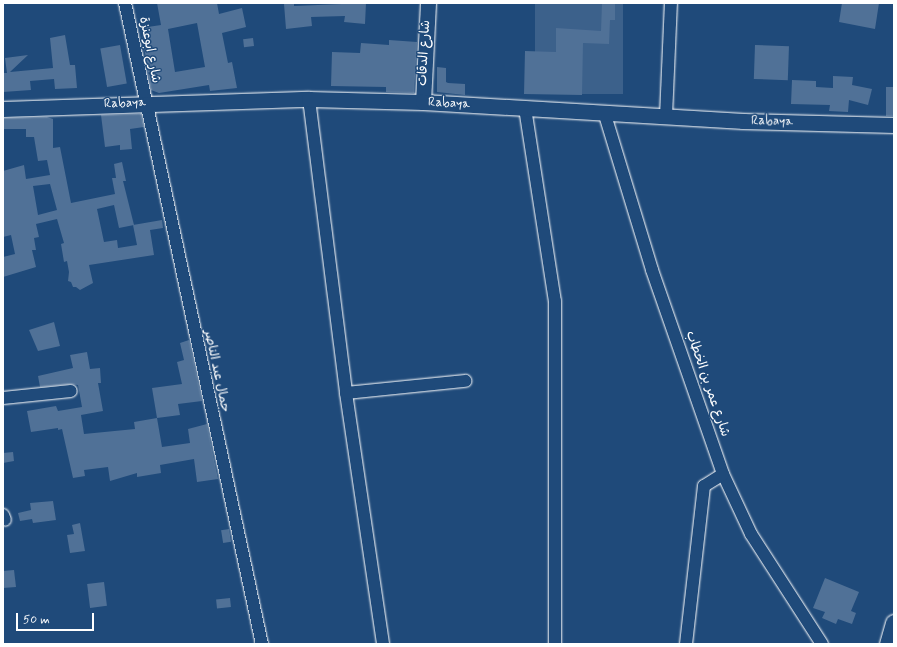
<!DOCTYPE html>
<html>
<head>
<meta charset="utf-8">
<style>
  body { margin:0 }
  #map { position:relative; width:897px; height:647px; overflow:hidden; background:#1f4a7a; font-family:Mynerve,"Playpen Sans Arabic",sans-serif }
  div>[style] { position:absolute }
  .green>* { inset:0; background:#3c618b; transform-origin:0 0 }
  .building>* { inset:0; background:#507197; transform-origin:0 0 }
  .roads { filter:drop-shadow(0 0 1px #fff) drop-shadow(0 0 1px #fff) }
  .minor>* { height:12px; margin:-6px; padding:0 6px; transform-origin:6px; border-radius:6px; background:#1f4a7a }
  .tertiary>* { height:15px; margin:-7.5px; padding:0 7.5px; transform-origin:7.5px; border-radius:7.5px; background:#1f4a7a }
  .secondary>* { height:17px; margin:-8.5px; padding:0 8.5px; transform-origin:8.5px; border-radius:8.5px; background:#1f4a7a }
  span { translate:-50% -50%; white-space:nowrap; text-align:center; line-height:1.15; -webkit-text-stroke:3px #1f4a7a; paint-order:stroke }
  .street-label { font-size:13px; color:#fff }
  .frame { position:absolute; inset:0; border:4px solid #fff; pointer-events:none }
  .scale { position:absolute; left:16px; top:613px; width:78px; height:18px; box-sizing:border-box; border:2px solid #fff; border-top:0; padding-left:5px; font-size:12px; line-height:14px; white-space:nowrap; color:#fff; -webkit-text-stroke:3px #1f4a7a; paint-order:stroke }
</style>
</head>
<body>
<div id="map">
  <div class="green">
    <div style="left:535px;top:3px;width:88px;height:91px"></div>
  </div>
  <div class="building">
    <div style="clip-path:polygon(evenodd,157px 3px,217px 3px,219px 14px,242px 8px,246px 27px,222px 33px,228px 63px,232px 62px,237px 88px,210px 91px,209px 85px,159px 93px,151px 90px,141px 28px,161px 25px,157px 3px,197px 23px,205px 67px,175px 72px,168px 29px,197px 23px)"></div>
    <div style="clip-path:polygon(294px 3px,294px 6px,366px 3px,365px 24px,344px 22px,345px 16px,311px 17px,312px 26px,286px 29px,284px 4px)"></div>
    <div style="clip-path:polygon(602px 3px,615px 3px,615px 20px,610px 20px,609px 44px,583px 43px,582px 95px,524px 94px,525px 51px,556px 52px,556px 28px,601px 31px)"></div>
    <div style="clip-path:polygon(842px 3px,879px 3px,875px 29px,839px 22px)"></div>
    <div style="clip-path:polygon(65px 35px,70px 65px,75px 65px,77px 88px,55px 89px,54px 79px,30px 81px,31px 90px,3px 92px,3px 73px,7px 73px,5px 58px,28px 55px,10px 72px,53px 68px,50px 38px)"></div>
    <div style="left:253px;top:38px;width:8px;height:10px;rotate:83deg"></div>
    <div style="clip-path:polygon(389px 40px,417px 42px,414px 93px,386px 92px,386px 87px,331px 86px,332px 52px,360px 53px,361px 43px,389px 45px)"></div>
    <div style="left:120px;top:45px;width:39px;height:20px;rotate:80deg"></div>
    <div style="left:755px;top:45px;width:34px;height:34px;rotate:2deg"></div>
    <div style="clip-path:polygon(437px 67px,446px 68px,446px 82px,448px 83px,465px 84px,465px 95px,437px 92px)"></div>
    <div style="clip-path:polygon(833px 76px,853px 77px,852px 85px,872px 89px,868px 105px,849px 100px,848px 112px,829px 111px,830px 105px,791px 104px,792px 80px,816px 81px,816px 87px,833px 88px)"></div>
    <div style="left:886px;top:87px;width:8px;height:29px"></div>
    <div style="clip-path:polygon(141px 114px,144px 127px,130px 129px,132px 149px,120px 150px,120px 145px,105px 147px,101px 115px)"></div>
    <div style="clip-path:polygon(evenodd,47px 117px,53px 119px,53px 148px,60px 147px,71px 203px,115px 194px,112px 178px,116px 178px,114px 164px,122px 162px,126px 181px,123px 181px,134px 225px,119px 228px,114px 205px,97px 209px,104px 242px,117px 240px,118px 248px,137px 245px,133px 225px,162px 220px,163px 228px,150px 230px,154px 255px,89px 265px,93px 283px,80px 290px,76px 287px,73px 287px,71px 282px,68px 281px,69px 272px,67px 261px,64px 262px,61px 244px,64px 243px,57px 219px,36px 224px,39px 237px,34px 238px,36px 250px,32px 250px,36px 267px,3px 277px,3px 257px,15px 254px,11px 235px,3px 237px,3px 171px,24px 165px,26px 179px,50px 175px,47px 160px,38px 161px,34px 137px,26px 137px,26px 129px,3px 129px,3px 118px,47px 117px,50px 184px,57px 210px,38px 215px,33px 186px,50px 184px)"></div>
    <div style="clip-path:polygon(54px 322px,60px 346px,38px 351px,29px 330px)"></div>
    <div style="clip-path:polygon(189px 340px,202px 401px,178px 404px,180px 415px,157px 418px,152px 388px,182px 384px,177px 362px,184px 360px,180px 343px)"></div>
    <div style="clip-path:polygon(87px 352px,90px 369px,100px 368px,101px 383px,98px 383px,103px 411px,81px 415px,84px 434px,135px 429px,134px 422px,157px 418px,162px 447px,190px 443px,188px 429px,207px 424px,218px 479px,197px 482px,194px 459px,160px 465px,161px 473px,137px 477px,137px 473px,110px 481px,108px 467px,84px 470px,85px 476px,73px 478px,62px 429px,58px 430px,58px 428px,31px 432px,27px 411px,56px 406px,58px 411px,82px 407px,78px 385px,70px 384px,40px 387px,38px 376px,73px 368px,70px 355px)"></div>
    <div style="clip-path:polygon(13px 452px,14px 461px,3px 463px,3px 453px)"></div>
    <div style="clip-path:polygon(53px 501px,56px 520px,33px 523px,32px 519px,20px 521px,18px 513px,31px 510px,30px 503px)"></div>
    <div style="clip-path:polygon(80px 523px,85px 551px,70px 553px,67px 535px,74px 534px,72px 525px)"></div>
    <div style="left:229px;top:529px;width:13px;height:8px;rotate:81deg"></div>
    <div style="clip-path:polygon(14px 570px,16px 587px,3px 588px,3px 571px)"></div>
    <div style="clip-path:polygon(825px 578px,859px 592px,851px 611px,856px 613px,852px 624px,838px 619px,836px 624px,822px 618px,825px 612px,813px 608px)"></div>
    <div style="left:104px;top:582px;width:24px;height:17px;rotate:83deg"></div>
    <div style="left:230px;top:598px;width:9px;height:14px;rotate:84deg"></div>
  </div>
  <div class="roads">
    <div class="minor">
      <div style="left:125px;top:3px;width:655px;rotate:77.94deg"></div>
      <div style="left:309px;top:99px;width:296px;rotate:82.8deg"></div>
      <div style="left:346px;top:393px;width:254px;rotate:81.6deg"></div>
      <div style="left:525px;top:108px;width:195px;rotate:81.2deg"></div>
      <div style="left:555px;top:301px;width:343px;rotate:90deg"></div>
      <div style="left:605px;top:115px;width:162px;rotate:73.1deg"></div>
      <div style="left:652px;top:270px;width:216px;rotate:70.8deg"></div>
      <div style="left:723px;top:474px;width:66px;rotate:65deg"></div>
      <div style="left:751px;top:534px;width:131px;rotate:57.2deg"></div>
      <div style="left:666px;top:116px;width:113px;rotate:-87.5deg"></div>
      <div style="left:346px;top:393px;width:120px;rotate:-5.8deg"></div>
      <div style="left:3px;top:398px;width:68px;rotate:-5.9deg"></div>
      <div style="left:3px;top:515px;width:5px;rotate:68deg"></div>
      <div style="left:686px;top:644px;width:159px;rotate:-83.5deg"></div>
      <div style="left:704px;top:486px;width:22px;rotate:-32deg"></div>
    </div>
    <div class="tertiary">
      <div style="left:423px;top:102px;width:99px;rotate:-87.1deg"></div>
      <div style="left:3px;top:109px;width:306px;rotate:-1.9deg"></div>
      <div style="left:309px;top:99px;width:114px;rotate:1.5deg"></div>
      <div style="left:423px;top:102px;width:321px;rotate:3.4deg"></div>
      <div style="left:743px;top:121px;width:151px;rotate:1.5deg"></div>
    </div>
    <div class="secondary">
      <div style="left:888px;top:644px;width:22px;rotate:-74deg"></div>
    </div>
  </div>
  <div class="street-label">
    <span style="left:149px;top:50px;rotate:79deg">شارع ابوعنزة</span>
    <span style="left:425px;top:53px;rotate:-87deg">شارع الدقات</span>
    <span style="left:125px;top:104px;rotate:-2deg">Rabaya</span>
    <span style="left:449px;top:104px;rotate:3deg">Rabaya</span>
    <span style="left:772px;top:122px;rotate:2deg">Rabaya</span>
    <span style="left:216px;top:371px;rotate:78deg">جمال عبد الناصر</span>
    <span style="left:707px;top:384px;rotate:71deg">شارع عمر بن الخطاب</span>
  </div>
  <div class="frame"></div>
  <div class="scale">50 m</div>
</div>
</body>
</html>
